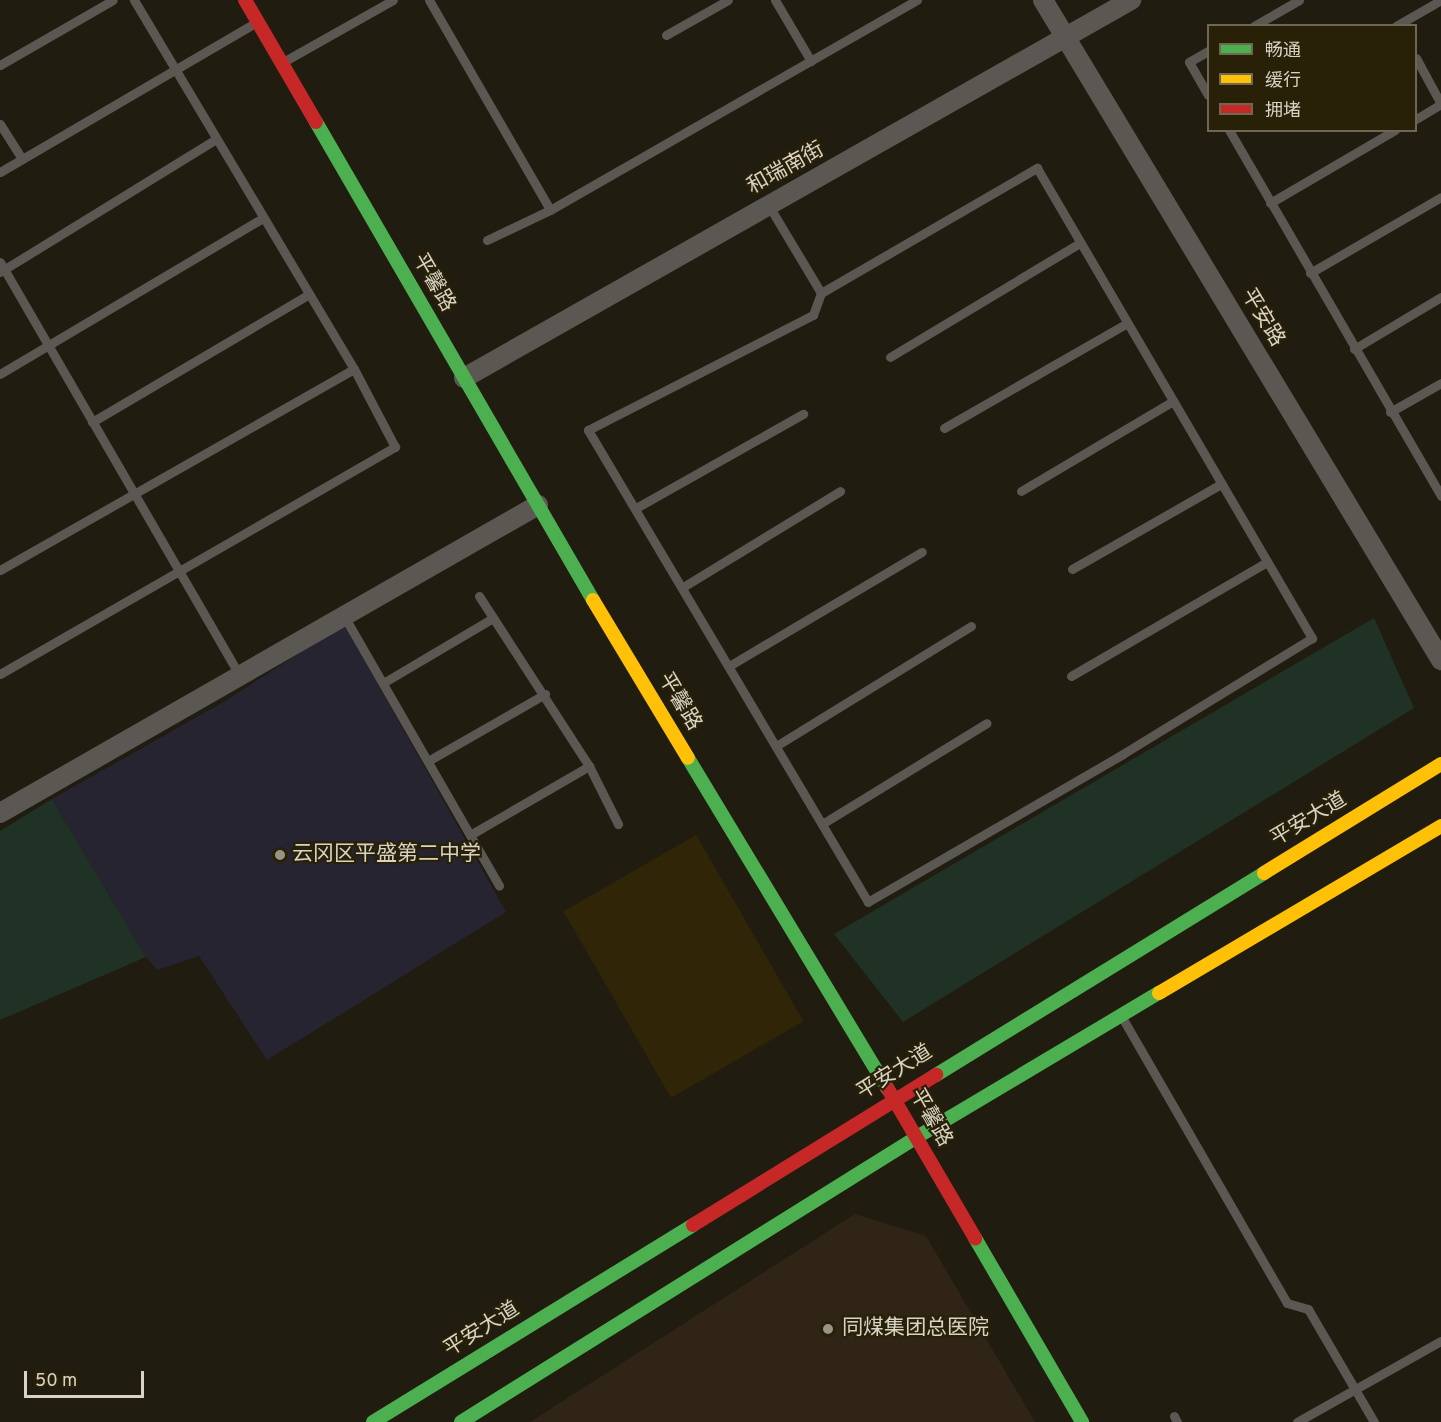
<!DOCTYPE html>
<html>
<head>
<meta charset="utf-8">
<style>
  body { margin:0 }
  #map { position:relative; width:1441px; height:1422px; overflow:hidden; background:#201c0f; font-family:Overpass,"Noto Sans SC",sans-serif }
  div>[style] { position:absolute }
  .built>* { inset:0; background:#302607; transform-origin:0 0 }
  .education>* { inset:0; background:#272431 }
  .medical>* { inset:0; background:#302417 }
  .green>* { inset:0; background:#203225 }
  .lane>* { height:9px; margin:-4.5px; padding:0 4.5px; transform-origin:4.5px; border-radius:4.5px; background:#5b5753 }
  .street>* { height:20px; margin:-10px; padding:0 10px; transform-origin:10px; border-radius:10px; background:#5b5753 }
  .fast>* { height:14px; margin:-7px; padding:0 7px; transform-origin:7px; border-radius:7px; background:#4caf50 }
  .slow>* { height:14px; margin:-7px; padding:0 7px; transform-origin:7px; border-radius:7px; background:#ffc107 }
  .jam>* { height:14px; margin:-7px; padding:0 7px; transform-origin:7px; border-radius:7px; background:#c62828 }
  .dots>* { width:16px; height:16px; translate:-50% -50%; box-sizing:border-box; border:3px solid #282007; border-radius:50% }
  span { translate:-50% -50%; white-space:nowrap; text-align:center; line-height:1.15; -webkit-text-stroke:4.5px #282007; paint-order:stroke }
  .street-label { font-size:21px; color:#d8d3c5 }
  .poi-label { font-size:21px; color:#d8d3c5 }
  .left { translate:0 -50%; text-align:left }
  .legend { position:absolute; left:1207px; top:24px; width:210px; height:108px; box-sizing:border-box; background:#282007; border:2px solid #6e6853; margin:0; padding:8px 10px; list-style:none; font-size:18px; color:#d8d3c5 }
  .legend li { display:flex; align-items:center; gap:12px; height:30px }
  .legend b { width:30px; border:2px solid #6e6853 }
  .scale { position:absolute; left:24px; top:1371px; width:120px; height:27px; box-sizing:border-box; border:3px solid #d8d3c5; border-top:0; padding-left:8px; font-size:18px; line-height:21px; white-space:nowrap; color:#d8d3c5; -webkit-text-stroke:4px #282007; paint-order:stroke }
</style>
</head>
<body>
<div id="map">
  <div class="built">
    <div style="left:696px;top:835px;width:215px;height:153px;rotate:60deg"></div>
  </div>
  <div class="education">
    <div style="clip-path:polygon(344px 624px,506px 912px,267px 1060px,199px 956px,157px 970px,146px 957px,52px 799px,227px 700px)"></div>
  </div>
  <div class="medical">
    <div style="clip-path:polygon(855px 1214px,926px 1236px,1035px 1422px,530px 1422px)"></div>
  </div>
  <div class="green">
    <div style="clip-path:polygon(1374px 618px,1414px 708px,903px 1022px,834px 934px)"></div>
    <div style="clip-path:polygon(52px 799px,146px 957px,0 1020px,0 831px)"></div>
  </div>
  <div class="lane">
    <div style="left:429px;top:0;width:242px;rotate:60deg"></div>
    <div style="left:775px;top:0;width:71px;rotate:59.5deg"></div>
    <div style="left:1254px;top:26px;width:52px;rotate:-30deg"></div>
    <div style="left:1396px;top:26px;width:52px;rotate:-30deg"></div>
    <div style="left:666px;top:35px;width:71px;rotate:-29.4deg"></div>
    <div style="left:1208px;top:51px;width:22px;rotate:150deg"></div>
    <div style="left:1189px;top:62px;width:38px;rotate:60deg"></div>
    <div style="left:1416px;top:58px;width:52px;rotate:61.5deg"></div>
    <div style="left:283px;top:62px;width:126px;rotate:-29.4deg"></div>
    <div style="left:0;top:65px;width:130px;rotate:-29.9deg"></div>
    <div style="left:1416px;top:119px;width:29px;rotate:-31deg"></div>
    <div style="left:0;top:124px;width:41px;rotate:57.8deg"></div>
    <div style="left:1229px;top:130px;width:423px;rotate:59.9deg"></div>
    <div style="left:0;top:172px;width:295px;rotate:-30.3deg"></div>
    <div style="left:1270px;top:203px;width:145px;rotate:-30.3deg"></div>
    <div style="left:769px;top:206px;width:101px;rotate:59.1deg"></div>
    <div style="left:821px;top:293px;width:250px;rotate:-30.1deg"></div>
    <div style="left:1037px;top:168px;width:545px;rotate:59.67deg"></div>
    <div style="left:1312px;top:638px;width:222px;rotate:148.5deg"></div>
    <div style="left:1123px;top:754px;width:295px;rotate:149.9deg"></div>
    <div style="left:868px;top:902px;width:549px;rotate:-120.68deg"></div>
    <div style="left:588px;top:430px;width:253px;rotate:-27.1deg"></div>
    <div style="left:813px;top:315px;width:23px;rotate:-70deg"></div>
    <div style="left:487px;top:240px;width:70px;rotate:-25.5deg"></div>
    <div style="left:550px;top:210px;width:423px;rotate:-29.8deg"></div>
    <div style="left:0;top:262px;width:479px;rotate:59.9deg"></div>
    <div style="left:0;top:272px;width:254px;rotate:-31.6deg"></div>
    <div style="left:1310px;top:273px;width:151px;rotate:-30.1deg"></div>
    <div style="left:1354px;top:349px;width:101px;rotate:-30.9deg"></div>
    <div style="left:890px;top:357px;width:222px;rotate:-31deg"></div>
    <div style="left:0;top:374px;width:306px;rotate:-30.7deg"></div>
    <div style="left:1390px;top:412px;width:59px;rotate:-29.6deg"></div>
    <div style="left:92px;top:422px;width:252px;rotate:-30.5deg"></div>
    <div style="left:944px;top:428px;width:211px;rotate:-29.8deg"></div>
    <div style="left:1021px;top:491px;width:177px;rotate:-30.6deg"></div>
    <div style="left:636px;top:508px;width:192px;rotate:-29.4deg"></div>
    <div style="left:1072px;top:569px;width:172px;rotate:-29.7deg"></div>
    <div style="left:0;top:570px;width:407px;rotate:-29.6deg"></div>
    <div style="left:683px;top:587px;width:184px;rotate:-31.4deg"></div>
    <div style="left:479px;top:596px;width:202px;rotate:57.1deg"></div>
    <div style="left:589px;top:766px;width:65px;rotate:63.4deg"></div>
    <div style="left:344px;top:616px;width:311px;rotate:60.1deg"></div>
    <div style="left:729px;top:666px;width:224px;rotate:-30.6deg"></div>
    <div style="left:0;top:674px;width:456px;rotate:-29.9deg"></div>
    <div style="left:395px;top:447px;width:88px;rotate:-117.7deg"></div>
    <div style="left:354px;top:369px;width:430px;rotate:-120.8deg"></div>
    <div style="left:1071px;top:676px;width:227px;rotate:-30.2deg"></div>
    <div style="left:383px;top:683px;width:128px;rotate:-30.6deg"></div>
    <div style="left:776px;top:746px;width:229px;rotate:-31.6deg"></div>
    <div style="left:428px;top:761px;width:135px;rotate:-29.8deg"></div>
    <div style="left:822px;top:824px;width:193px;rotate:-31.5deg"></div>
    <div style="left:470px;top:835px;width:138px;rotate:-30.1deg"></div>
    <div style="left:1123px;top:1019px;width:328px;rotate:60deg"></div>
    <div style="left:1287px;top:1303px;width:22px;rotate:16deg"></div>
    <div style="left:1308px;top:1309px;width:131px;rotate:59.7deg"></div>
    <div style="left:1174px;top:1416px;width:7px;rotate:63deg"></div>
    <div style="left:1297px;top:1422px;width:165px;rotate:-29.4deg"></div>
  </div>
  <div class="street">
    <div style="left:1043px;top:0;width:771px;rotate:58.91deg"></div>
    <div style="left:464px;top:378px;width:767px;rotate:-29.54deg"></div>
    <div style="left:0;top:813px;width:620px;rotate:-29.79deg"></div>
  </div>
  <div class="fast">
    <div style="left:316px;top:122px;width:552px;rotate:59.91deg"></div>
    <div style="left:688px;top:758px;width:387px;rotate:58.9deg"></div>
    <div style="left:936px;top:1075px;width:385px;rotate:-31.6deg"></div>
    <div style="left:975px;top:1238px;width:213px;rotate:59.8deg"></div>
    <div style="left:373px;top:1422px;width:376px;rotate:-31.6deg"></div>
    <div style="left:461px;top:1422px;width:538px;rotate:-32.01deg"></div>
    <div style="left:917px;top:1137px;width:282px;rotate:-30.8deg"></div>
  </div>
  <div class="slow">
    <div style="left:593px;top:600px;width:184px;rotate:59deg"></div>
    <div style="left:1264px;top:873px;width:208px;rotate:-31.6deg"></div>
    <div style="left:1159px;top:993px;width:328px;rotate:-30.6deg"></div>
  </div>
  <div class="jam">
    <div style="left:245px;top:0;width:141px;rotate:59.8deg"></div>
    <div style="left:888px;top:1089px;width:173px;rotate:59.7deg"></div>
    <div style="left:693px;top:1225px;width:286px;rotate:-31.7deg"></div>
  </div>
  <div class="dots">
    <div style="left:280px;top:855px;background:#989385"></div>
    <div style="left:828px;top:1329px;background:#989385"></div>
  </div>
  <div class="street-label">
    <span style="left:786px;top:169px;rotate:-29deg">和瑞南街</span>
    <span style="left:433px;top:283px;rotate:60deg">平馨路</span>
    <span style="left:1262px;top:318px;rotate:59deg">平安路</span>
    <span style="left:679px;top:702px;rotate:59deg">平馨路</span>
    <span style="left:1309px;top:820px;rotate:-31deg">平安大道</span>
    <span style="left:895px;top:1073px;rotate:-32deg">平安大道</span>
    <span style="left:930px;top:1118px;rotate:60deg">平馨路</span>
    <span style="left:482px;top:1330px;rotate:-32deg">平安大道</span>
  </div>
  <div class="poi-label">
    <span class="left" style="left:292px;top:855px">云冈区平盛第二中学</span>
    <span class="left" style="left:842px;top:1329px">同煤集团总医院</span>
  </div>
  <ul class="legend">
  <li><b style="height:8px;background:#4caf50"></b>畅通</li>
  <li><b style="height:8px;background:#ffc107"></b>缓行</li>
  <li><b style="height:8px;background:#c62828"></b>拥堵</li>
  </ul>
  <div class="scale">50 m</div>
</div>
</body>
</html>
